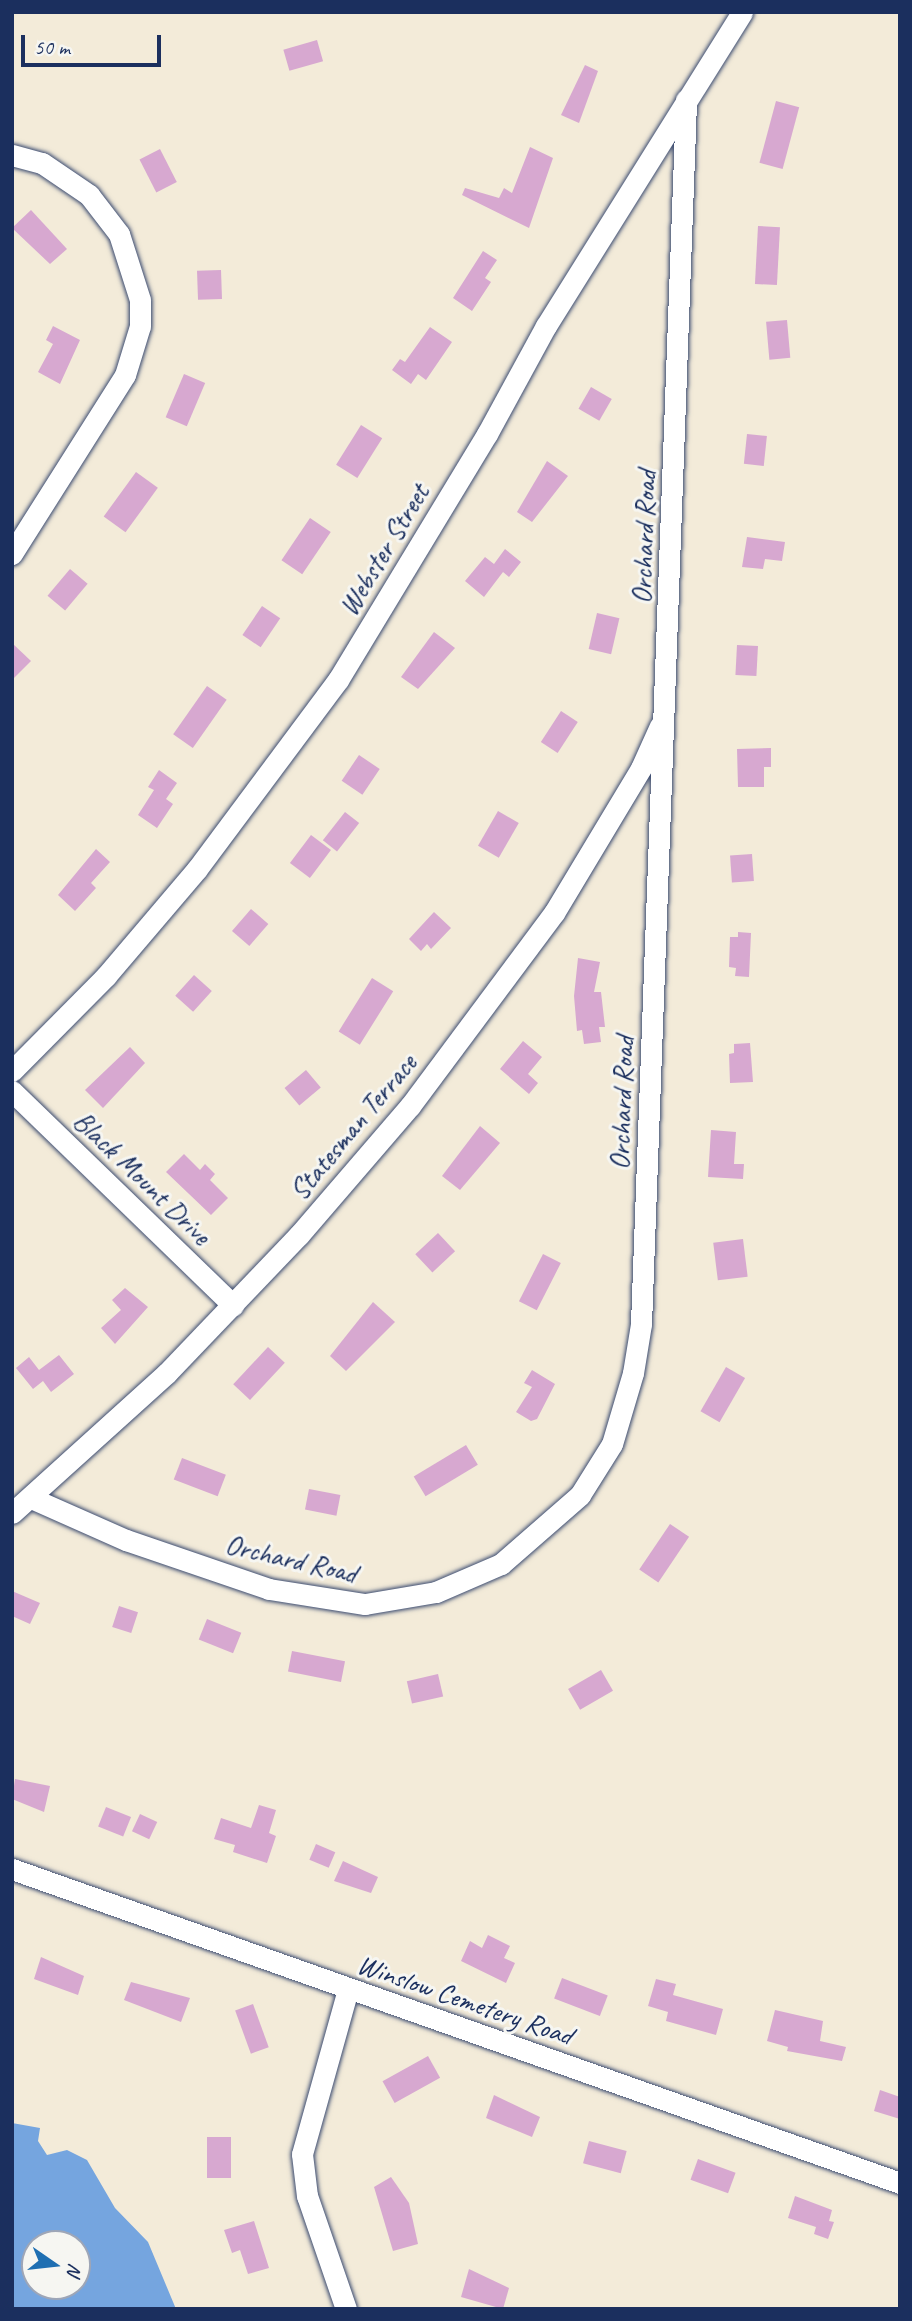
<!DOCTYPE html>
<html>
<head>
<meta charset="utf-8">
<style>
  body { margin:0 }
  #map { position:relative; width:912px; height:2321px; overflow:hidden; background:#f3ebd9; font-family:Caveat,sans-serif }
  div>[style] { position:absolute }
  .water>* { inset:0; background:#75a5df }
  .building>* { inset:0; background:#d7a8d0; transform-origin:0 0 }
  .roads { filter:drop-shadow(0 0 2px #3b4b70) drop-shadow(0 0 2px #3b4b70) }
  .minor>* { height:21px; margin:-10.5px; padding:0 10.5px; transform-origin:10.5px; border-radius:10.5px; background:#fff }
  span { translate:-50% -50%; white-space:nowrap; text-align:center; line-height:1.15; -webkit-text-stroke:6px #f6f6f2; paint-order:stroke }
  .street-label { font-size:28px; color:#1b2f5e }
  .frame { position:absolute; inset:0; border:14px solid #1b2f5e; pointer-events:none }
  .north { position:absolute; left:21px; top:2230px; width:70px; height:70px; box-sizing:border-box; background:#f6f6f2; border:2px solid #9ea6b7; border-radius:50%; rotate:104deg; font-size:19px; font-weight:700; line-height:28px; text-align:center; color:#1b2f5e }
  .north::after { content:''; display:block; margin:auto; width:24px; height:32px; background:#1f6fb2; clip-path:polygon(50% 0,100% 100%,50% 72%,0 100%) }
  .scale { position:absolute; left:21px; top:35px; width:140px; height:32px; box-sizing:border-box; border:4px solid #1b2f5e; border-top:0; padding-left:9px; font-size:21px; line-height:24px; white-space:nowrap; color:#1b2f5e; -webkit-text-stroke:5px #f6f6f2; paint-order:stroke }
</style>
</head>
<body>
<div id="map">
  <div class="water">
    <div style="clip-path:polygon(evenodd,12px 2123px,40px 2128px,38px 2141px,47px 2155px,67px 2150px,87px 2160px,115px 2208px,148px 2242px,176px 2309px,12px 2309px,12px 2123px,35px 2244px,77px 2244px,77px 2286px,35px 2286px,35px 2244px)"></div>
  </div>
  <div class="building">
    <div style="left:317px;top:40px;width:22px;height:35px;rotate:74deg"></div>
    <div style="clip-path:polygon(585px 65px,598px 71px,579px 123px,561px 115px)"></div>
    <div style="left:776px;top:101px;width:24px;height:64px;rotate:15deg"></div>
    <div style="clip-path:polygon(530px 147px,553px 158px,529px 228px,462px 195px,465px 188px,499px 198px,504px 188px,512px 193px)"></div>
    <div style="left:160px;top:149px;width:37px;height:23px;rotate:63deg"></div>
    <div style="clip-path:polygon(31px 210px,67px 249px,50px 264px,12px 228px)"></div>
    <div style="left:758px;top:226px;width:22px;height:58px;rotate:3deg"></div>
    <div style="clip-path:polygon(483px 251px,497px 260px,485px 278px,491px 282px,472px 311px,453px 298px)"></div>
    <div style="left:221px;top:270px;width:29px;height:24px;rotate:88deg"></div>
    <div style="left:787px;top:320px;width:38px;height:21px;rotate:85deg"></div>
    <div style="clip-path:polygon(53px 326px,80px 340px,60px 384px,38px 372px,53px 344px,46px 340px)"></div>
    <div style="clip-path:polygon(430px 327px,452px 342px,426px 380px,418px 374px,411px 384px,392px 370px,400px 359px,405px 362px)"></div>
    <div style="left:184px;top:374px;width:23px;height:47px;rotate:23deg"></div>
    <div style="left:591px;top:387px;width:24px;height:25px;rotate:30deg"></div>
    <div style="left:361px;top:425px;width:25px;height:47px;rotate:32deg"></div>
    <div style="left:747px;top:434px;width:20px;height:30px;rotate:6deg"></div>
    <div style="clip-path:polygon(547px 461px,568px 476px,532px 522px,517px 512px)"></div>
    <div style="left:136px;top:472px;width:27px;height:55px;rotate:36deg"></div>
    <div style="left:310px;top:518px;width:25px;height:51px;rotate:34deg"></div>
    <div style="clip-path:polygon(747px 537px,785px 542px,782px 561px,765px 559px,763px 569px,742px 567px)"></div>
    <div style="clip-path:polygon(505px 549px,521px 562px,509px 577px,503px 572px,484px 597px,465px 581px,485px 557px,494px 564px)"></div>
    <div style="left:70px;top:569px;width:23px;height:35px;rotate:40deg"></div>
    <div style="left:262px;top:606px;width:22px;height:35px;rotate:34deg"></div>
    <div style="left:597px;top:613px;width:23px;height:37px;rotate:13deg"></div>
    <div style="clip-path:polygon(434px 632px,455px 648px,418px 689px,401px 677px)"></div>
    <div style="clip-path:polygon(12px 643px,31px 661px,12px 680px)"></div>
    <div style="left:737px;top:645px;width:21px;height:30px;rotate:3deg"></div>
    <div style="left:207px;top:686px;width:24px;height:59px;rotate:35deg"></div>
    <div style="left:561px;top:711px;width:20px;height:37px;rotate:33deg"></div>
    <div style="clip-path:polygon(771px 748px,771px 767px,764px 767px,764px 787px,738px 787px,737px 749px)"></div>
    <div style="left:359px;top:755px;width:25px;height:31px;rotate:34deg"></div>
    <div style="clip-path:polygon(159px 770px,177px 783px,166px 799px,173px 804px,157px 828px,138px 815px,154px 790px,148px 787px)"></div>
    <div style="left:498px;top:811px;width:24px;height:40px;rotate:30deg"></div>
    <div style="left:345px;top:812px;width:18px;height:36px;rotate:38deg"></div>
    <div style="left:311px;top:835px;width:25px;height:35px;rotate:37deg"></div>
    <div style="clip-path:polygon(96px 849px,110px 862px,91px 883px,96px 888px,75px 911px,58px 895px)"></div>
    <div style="left:752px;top:854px;width:27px;height:22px;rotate:86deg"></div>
    <div style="left:251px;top:909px;width:23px;height:29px;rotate:41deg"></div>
    <div style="clip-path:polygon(434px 912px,451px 928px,431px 949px,427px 944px,421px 951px,409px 939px)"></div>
    <div style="clip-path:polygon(738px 932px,751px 933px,749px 977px,735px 976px,736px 968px,729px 967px,730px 937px,738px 937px)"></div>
    <div style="clip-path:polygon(578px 958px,600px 962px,594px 992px,601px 992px,605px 1027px,599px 1027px,601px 1042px,584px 1044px,582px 1030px,577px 1031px,574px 996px)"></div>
    <div style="left:194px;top:975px;width:24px;height:28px;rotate:42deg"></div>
    <div style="left:372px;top:978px;width:25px;height:63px;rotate:32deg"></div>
    <div style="clip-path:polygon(523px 1041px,542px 1057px,528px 1074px,538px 1083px,529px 1094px,500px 1069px)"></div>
    <div style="clip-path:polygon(750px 1043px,753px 1082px,730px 1083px,729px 1054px,734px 1053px,734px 1044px)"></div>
    <div style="clip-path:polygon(130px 1047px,145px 1063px,103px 1108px,85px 1090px)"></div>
    <div style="left:306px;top:1070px;width:23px;height:28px;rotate:50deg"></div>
    <div style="clip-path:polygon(480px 1126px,500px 1143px,460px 1190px,442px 1176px)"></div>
    <div style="clip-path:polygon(711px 1130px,736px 1132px,734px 1164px,744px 1164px,743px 1179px,708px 1177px)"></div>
    <div style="clip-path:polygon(184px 1154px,200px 1170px,205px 1164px,215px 1174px,210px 1180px,228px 1198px,211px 1215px,166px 1172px)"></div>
    <div style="left:438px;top:1233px;width:25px;height:31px;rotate:47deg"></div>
    <div style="left:743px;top:1239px;width:38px;height:30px;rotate:83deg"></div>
    <div style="left:543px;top:1254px;width:20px;height:53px;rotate:27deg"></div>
    <div style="clip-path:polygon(125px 1288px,148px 1307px,115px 1344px,101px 1328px,121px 1310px,112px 1300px)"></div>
    <div style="clip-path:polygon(373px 1302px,395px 1322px,346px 1371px,330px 1356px)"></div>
    <div style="left:268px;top:1347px;width:23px;height:51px;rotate:43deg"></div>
    <div style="clip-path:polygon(59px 1355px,74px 1374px,51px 1392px,43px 1381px,33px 1389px,16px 1368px,29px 1357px,39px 1370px)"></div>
    <div style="left:726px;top:1367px;width:22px;height:51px;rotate:30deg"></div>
    <div style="clip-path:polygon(532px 1370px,555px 1384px,537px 1419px,531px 1421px,516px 1412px,532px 1387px,524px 1383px)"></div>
    <div style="left:466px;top:1445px;width:23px;height:61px;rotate:59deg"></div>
    <div style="left:182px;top:1458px;width:47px;height:23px;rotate:21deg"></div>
    <div style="left:309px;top:1489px;width:32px;height:21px;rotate:11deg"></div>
    <div style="left:670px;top:1524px;width:23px;height:55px;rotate:34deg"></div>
    <div style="clip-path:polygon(12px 1591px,40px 1603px,30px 1624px,12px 1616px)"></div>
    <div style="left:119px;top:1606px;width:20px;height:22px;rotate:18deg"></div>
    <div style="left:207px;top:1619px;width:37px;height:22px;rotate:22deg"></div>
    <div style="left:292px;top:1651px;width:54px;height:21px;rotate:11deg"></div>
    <div style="left:601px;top:1670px;width:24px;height:38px;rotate:60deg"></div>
    <div style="left:438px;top:1674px;width:23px;height:32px;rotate:77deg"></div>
    <div style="clip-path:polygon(15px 1779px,50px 1786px,44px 1812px,12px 1799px)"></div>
    <div style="clip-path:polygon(259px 1805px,276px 1810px,269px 1833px,276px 1836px,267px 1863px,233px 1852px,235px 1845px,214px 1839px,221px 1818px,251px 1828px)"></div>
    <div style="left:106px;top:1807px;width:27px;height:21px;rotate:22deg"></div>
    <div style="left:140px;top:1814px;width:19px;height:19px;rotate:25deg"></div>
    <div style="left:316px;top:1844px;width:21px;height:17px;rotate:23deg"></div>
    <div style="clip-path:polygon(343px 1861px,378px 1877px,371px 1893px,334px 1881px)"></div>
    <div style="clip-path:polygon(488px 1935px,510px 1946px,504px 1958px,515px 1963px,506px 1983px,461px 1961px,470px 1941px,482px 1948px)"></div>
    <div style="clip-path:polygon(41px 1957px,84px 1976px,78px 1995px,34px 1979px)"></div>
    <div style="left:562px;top:1978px;width:49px;height:22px;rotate:21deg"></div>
    <div style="clip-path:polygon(656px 1979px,676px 1984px,673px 1995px,723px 2009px,716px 2035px,666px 2021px,668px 2012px,648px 2006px)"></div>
    <div style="clip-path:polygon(131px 1982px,190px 1998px,181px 2022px,124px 2000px)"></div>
    <div style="left:253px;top:2004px;width:46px;height:19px;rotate:70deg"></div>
    <div style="clip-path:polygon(775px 2010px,823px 2021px,820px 2041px,846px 2047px,842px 2061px,787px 2051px,788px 2047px,767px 2041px)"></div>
    <div style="left:428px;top:2056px;width:25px;height:52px;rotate:61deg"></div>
    <div style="clip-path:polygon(880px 2090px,900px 2097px,900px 2119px,874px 2111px)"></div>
    <div style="clip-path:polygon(494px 2095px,540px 2117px,532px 2137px,486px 2118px)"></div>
    <div style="left:207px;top:2137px;width:24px;height:41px"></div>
    <div style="left:589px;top:2141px;width:39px;height:23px;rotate:15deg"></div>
    <div style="left:698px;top:2159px;width:40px;height:22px;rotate:20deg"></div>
    <div style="clip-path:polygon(391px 2177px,409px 2203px,418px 2244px,393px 2251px,374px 2187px)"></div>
    <div style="clip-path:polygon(795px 2196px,832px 2210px,829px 2221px,834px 2222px,828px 2239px,814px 2234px,816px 2227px,788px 2218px)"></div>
    <div style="clip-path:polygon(254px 2221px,269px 2268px,248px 2274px,240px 2250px,232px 2253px,224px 2230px)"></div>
    <div style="clip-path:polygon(469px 2269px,509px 2288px,503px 2309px,461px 2297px)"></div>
  </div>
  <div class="roads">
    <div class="minor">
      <div style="left:12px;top:155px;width:31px;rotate:15deg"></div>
      <div style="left:42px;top:163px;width:57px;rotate:34.2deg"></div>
      <div style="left:89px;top:195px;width:49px;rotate:52.4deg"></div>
      <div style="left:119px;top:234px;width:69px;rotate:72.3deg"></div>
      <div style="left:140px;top:300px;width:26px;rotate:90deg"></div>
      <div style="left:140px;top:326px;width:51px;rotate:107deg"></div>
      <div style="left:125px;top:375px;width:212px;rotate:122.3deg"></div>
      <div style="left:12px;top:1071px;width:134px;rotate:-45.3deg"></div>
      <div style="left:106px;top:976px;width:140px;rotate:-49.6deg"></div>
      <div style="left:197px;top:869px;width:236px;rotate:-53.3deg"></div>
      <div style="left:338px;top:680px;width:288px;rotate:-58.8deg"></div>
      <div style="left:487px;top:434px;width:123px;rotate:-61.4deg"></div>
      <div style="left:546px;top:326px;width:370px;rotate:-58deg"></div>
      <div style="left:12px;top:1091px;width:308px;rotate:44.1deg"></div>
      <div style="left:31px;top:1498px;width:104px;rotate:23.9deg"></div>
      <div style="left:126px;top:1540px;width:151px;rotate:18.9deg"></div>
      <div style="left:269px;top:1589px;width:97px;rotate:8.9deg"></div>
      <div style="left:365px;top:1604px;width:72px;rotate:-9.6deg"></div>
      <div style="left:436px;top:1592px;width:71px;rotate:-23.3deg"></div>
      <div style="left:501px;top:1564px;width:105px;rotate:-41.1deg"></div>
      <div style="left:580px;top:1495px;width:60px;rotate:-57.9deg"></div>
      <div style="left:612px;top:1444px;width:74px;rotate:-73.5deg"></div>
      <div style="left:633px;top:1373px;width:50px;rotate:-80.7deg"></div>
      <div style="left:641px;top:1324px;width:1225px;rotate:-87.89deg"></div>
      <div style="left:12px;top:1513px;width:209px;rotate:-42.1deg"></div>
      <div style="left:167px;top:1373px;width:191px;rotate:-46.3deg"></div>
      <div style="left:299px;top:1235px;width:170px;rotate:-49.3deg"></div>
      <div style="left:410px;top:1106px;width:241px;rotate:-53.3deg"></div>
      <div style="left:554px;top:913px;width:169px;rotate:-59deg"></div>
      <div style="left:641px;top:768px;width:46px;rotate:-65.7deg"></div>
      <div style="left:12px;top:1869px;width:942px;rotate:19.47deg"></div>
      <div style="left:346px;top:2309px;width:120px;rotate:-109deg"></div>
      <div style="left:307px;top:2196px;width:42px;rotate:-96.8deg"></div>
      <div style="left:302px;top:2154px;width:171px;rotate:-74.4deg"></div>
    </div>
  </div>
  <div class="street-label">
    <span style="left:644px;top:537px;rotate:-88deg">Orchard Road</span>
    <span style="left:384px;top:550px;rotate:-59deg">Webster Street</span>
    <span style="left:622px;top:1103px;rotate:-88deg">Orchard Road</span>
    <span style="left:353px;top:1127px;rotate:-50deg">Statesman Terrace</span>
    <span style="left:142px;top:1178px;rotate:44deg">Black Mount Drive</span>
    <span style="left:291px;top:1559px;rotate:13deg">Orchard Road</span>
    <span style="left:465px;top:2000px;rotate:19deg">Winslow Cemetery Road</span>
  </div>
  <div class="frame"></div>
  <div class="north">N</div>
  <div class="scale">50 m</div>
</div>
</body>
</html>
